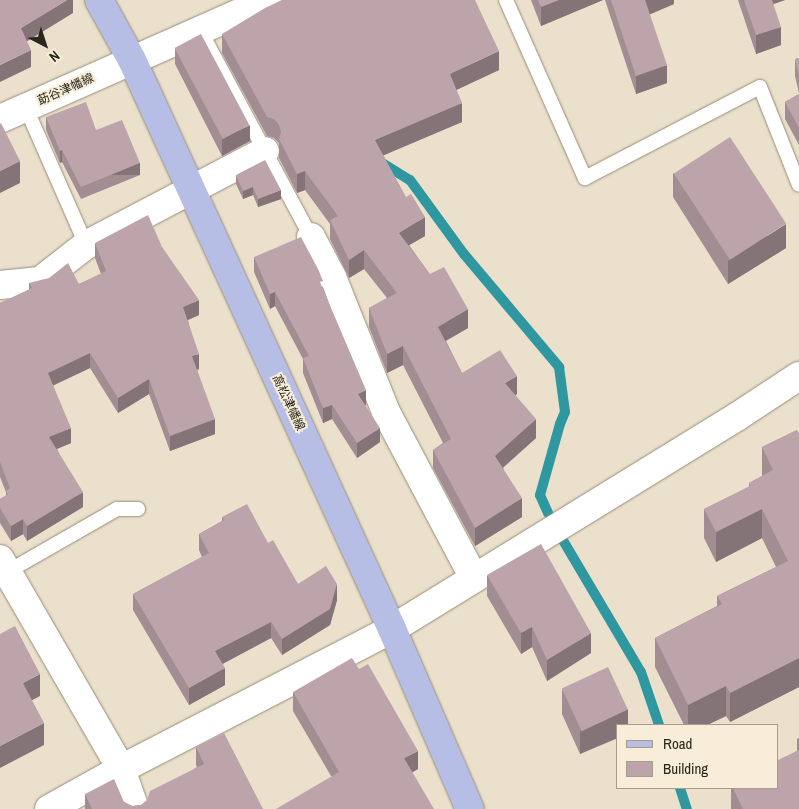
<!DOCTYPE html>
<html>
<head>
<meta charset="utf-8">
<style>
  body { margin:0 }
  #map { position:relative; width:799px; height:809px; overflow:hidden; background:#eae0cb; font-family:"Archivo Narrow","Noto Sans JP",sans-serif }
  div>[style] { position:absolute }
  .stream>* { height:10px; margin:-5px; padding:0 5px; transform-origin:5px; border-radius:5px; background:#2e97a0 }
  .roads { filter:drop-shadow(0 0 1px #968c79) drop-shadow(0 0 1px #968c79) }
  .lane>* { height:14px; margin:-7px; padding:0 7px; transform-origin:7px; border-radius:7px; background:#fff }
  .street>* { height:28px; margin:-14px; padding:0 14px; transform-origin:14px; border-radius:14px; background:#fff }
  .secondary>* { height:28px; margin:-14px; padding:0 14px; transform-origin:14px; border-radius:14px; background:#fff }
  .primary>* { height:28px; margin:-14px; padding:0 14px; transform-origin:14px; border-radius:14px; background:#b7bee6 }
  .wall>* { inset:0; background:#a28d92 }
  .shaded-wall>* { inset:0; background:#847377; transform-origin:0 0 }
  .building>* { inset:0; background:#bca4aa; transform-origin:0 0 }
  span { translate:-50% -50%; white-space:nowrap; text-align:center; line-height:1.15; -webkit-text-stroke:4px #f7edd8; paint-order:stroke }
  .street-label { font-size:12px; color:#29261e }
  .legend { position:absolute; left:616px; top:724px; width:162px; height:65px; box-sizing:border-box; background:#f7edd8; border:1px solid #a59d8e; margin:0; padding:6px 9px; list-style:none; font-size:15px; color:#29261e }
  .legend li { display:flex; align-items:center; gap:10px; height:25px }
  .legend b { width:25px; border:1px solid #a59d8e }
  .north { position:absolute; left:20px; top:20px; width:50px; height:50px; -webkit-text-stroke:4px #f7edd8; paint-order:stroke; rotate:140deg; font-size:14px; font-weight:700; line-height:20px; text-align:center; color:#29261e }
  .north::after { content:''; display:block; margin:auto; width:18px; height:22px; background:#29261e; clip-path:polygon(50% 0,100% 100%,50% 72%,0 100%) }
</style>
</head>
<body>
<div id="map">
  <div class="stream">
    <div style="left:379px;top:161px;width:36px;rotate:32deg"></div>
    <div style="left:410px;top:180px;width:92px;rotate:53.9deg"></div>
    <div style="left:464px;top:254px;width:148px;rotate:49.9deg"></div>
    <div style="left:559px;top:367px;width:45px;rotate:82.4deg"></div>
    <div style="left:565px;top:412px;width:13px;rotate:113deg"></div>
    <div style="left:560px;top:424px;width:74px;rotate:105.7deg"></div>
    <div style="left:540px;top:495px;width:20px;rotate:66deg"></div>
    <div style="left:564px;top:542px;width:151px;rotate:59.4deg"></div>
    <div style="left:641px;top:672px;width:56px;rotate:71.2deg"></div>
    <div style="left:680px;top:788px;width:22px;rotate:72deg"></div>
  </div>
  <div class="roads">
    <div class="lane">
      <div style="left:506px;top:0;width:195px;rotate:66.1deg"></div>
      <div style="left:585px;top:178px;width:197px;rotate:-27.5deg"></div>
      <div style="left:760px;top:87px;width:105px;rotate:68.3deg"></div>
      <div style="left:200px;top:30px;width:235px;rotate:61.8deg"></div>
      <div style="left:26px;top:108px;width:150px;rotate:66.3deg"></div>
      <div style="left:7px;top:572px;width:127px;rotate:-29.8deg"></div>
      <div style="left:117px;top:509px;width:21px"></div>
    </div>
    <div class="street">
      <div style="left:311px;top:237px;width:45px;rotate:62.3deg"></div>
      <div style="left:332px;top:277px;width:145px;rotate:68.2deg"></div>
      <div style="left:386px;top:412px;width:188px;rotate:62.1deg"></div>
      <div style="left:0;top:285px;width:40px;rotate:-5.7deg"></div>
      <div style="left:40px;top:281px;width:58px;rotate:-38deg"></div>
      <div style="left:86px;top:245px;width:202px;rotate:-27.7deg"></div>
      <div style="left:0;top:559px;width:242px;rotate:60deg"></div>
      <div style="left:121px;top:769px;width:42px;rotate:70.7deg"></div>
      <div style="left:392px;top:629px;width:406px;rotate:-31.6deg"></div>
      <div style="left:738px;top:416px;width:73px;rotate:-33.3deg"></div>
    </div>
    <div class="secondary">
      <div style="left:0;top:119px;width:293px;rotate:-23.9deg"></div>
      <div style="left:49px;top:809px;width:82px;rotate:-29.1deg"></div>
      <div style="left:121px;top:769px;width:305px;rotate:-27.3deg"></div>
    </div>
    <div class="primary">
      <div style="left:99px;top:0;width:68px;rotate:61.2deg"></div>
      <div style="left:132px;top:60px;width:626px;rotate:65.44deg"></div>
      <div style="left:392px;top:629px;width:196px;rotate:66.6deg"></div>
    </div>
  </div>
  <div class="wall">
    <div style="clip-path:polygon(531px 0,603px 0,541px 26px)"></div>
    <div style="clip-path:polygon(605px 0,674px 0,674px 4px,649px 14px,667px 83px,636px 94px)"></div>
    <div style="clip-path:polygon(738px 0,785px 0,773px 4px,781px 45px,756px 54px)"></div>
    <div style="clip-path:polygon(222px 34px,499px 70px,456px 90px,462px 122px,383px 155px,425px 236px,409px 245px,468px 328px,446px 341px,462px 373px,517px 394px,515px 395px,536px 438px,503px 468px,522px 517px,475px 546px,433px 468px,433px 450px,443px 443px,403px 365px,387px 373px,369px 327px,369px 308px,387px 298px,364px 269px,349px 278px,330px 239px,330px 224px,305px 190px,297px 193px,279px 158px,279px 143px,274px 138px,267px 136px,222px 53px)"></div>
    <div style="clip-path:polygon(175px 48px,250px 141px,222px 156px,175px 64px)"></div>
    <div style="clip-path:polygon(799px 58px,799px 93px,795px 76px,795px 59px)"></div>
    <div style="clip-path:polygon(799px 94px,799px 145px,785px 119px,785px 102px)"></div>
    <div style="clip-path:polygon(46px 117px,96px 130px,140px 175px,81px 199px,62px 162px,60px 163px,46px 130px)"></div>
    <div style="clip-path:polygon(673px 173px,786px 248px,728px 284px,673px 197px)"></div>
    <div style="clip-path:polygon(236px 175px,281px 199px,258px 207px,253px 195px,243px 199px,236px 184px)"></div>
    <div style="clip-path:polygon(95px 243px,162px 247px,199px 315px,188px 320px,199px 369px,197px 370px,215px 434px,170px 451px,149px 394px,118px 413px,90px 368px,53px 385px,71px 443px,57px 449px,83px 507px,27px 541px,23px 534px,11px 541px,0 523px,0 499px,6px 496px,6px 492px,0 477px,0 303px,29px 290px,29px 283px,79px 284px,101px 274px,95px 258px)"></div>
    <div style="clip-path:polygon(254px 257px,323px 287px,366px 405px,365px 405px,380px 442px,357px 458px,332px 419px,323px 423px,303px 373px,303px 359px,275px 306px,270px 309px,254px 272px)"></div>
    <div style="clip-path:polygon(797px 430px,799px 687px,730px 722px,726px 716px,707px 725px,684px 725px,655px 667px,655px 638px,717px 606px,717px 596px,776px 567px,762px 538px,716px 562px,704px 538px,704px 509px,749px 487px,749px 483px,762px 476px,762px 447px)"></div>
    <div style="clip-path:polygon(222px 517px,268px 543px,298px 584px,337px 600px,330px 625px,282px 655px,271px 638px,222px 664px,225px 685px,189px 705px,133px 610px,133px 594px,202px 557px,199px 550px,199px 534px,222px 521px)"></div>
    <div style="clip-path:polygon(487px 575px,591px 653px,547px 681px,532px 647px,521px 654px,487px 596px)"></div>
    <div style="clip-path:polygon(562px 690px,628px 725px,580px 754px,562px 714px)"></div>
    <div style="clip-path:polygon(293px 692px,418px 769px,412px 772px,331px 776px,293px 711px)"></div>
    <div style="clip-path:polygon(799px 738px,799px 809px,731px 809px,731px 788px,733px 788px,797px 751px,797px 739px)"></div>
    <div style="clip-path:polygon(196px 747px,263px 809px,85px 809px,85px 794px,124px 802px,132px 806px,141px 805px,197px 767px,196px 765px)"></div>
  </div>
  <div class="shaded-wall">
    <div style="clip-path:polygon(67px 0,73px 0,73px 13px,21px 45px,21px 28px)"></div>
    <div style="clip-path:polygon(559px 0,603px 0,541px 26px,541px 7px)"></div>
    <div style="clip-path:polygon(644px 0,674px 0,674px 4px,644px 17px)"></div>
    <div style="clip-path:polygon(768px 0,785px 0,768px 6px)"></div>
    <div style="clip-path:polygon(781px 27px,781px 45px,756px 54px,756px 35px)"></div>
    <div style="clip-path:polygon(31px 50px,31px 67px,0 82px,0 65px)"></div>
    <div style="clip-path:polygon(499px 51px,499px 70px,450px 93px,450px 74px)"></div>
    <div style="clip-path:polygon(667px 65px,667px 83px,636px 94px,636px 76px)"></div>
    <div style="clip-path:polygon(462px 103px,462px 122px,375px 159px,375px 140px)"></div>
    <div style="clip-path:polygon(250px 125px,250px 141px,222px 156px,222px 139px)"></div>
    <div style="clip-path:polygon(62px 150px,62px 162px,60px 163px,60px 151px)"></div>
    <div style="clip-path:polygon(20px 161px,20px 183px,0 193px,0 171px)"></div>
    <div style="left:140px;top:163px;width:12px;height:64px;rotate:90deg"></div>
    <div style="clip-path:polygon(305px 171px,305px 190px,297px 193px,297px 174px)"></div>
    <div style="clip-path:polygon(253px 187px,253px 195px,243px 199px,243px 191px)"></div>
    <div style="clip-path:polygon(281px 190px,281px 199px,258px 207px,258px 199px)"></div>
    <div style="clip-path:polygon(425px 217px,425px 236px,399px 251px,399px 233px)"></div>
    <div style="clip-path:polygon(786px 224px,786px 248px,728px 284px,728px 261px)"></div>
    <div style="clip-path:polygon(364px 250px,364px 269px,349px 278px,349px 260px)"></div>
    <div style="clip-path:polygon(275px 292px,275px 306px,270px 309px,270px 294px)"></div>
    <div style="clip-path:polygon(199px 300px,199px 315px,183px 322px,183px 307px)"></div>
    <div style="clip-path:polygon(468px 309px,468px 328px,438px 345px,438px 327px)"></div>
    <div style="clip-path:polygon(403px 346px,403px 365px,387px 373px,387px 354px)"></div>
    <div style="clip-path:polygon(90px 353px,90px 368px,48px 388px,48px 373px)"></div>
    <div style="clip-path:polygon(199px 354px,199px 369px,192px 371px,192px 356px)"></div>
    <div style="clip-path:polygon(517px 376px,517px 394px,505px 402px,505px 383px)"></div>
    <div style="clip-path:polygon(149px 379px,149px 394px,118px 413px,118px 398px)"></div>
    <div style="clip-path:polygon(366px 390px,366px 405px,358px 408px,358px 394px)"></div>
    <div style="clip-path:polygon(332px 405px,332px 419px,323px 423px,323px 408px)"></div>
    <div style="clip-path:polygon(215px 419px,215px 434px,170px 451px,170px 436px)"></div>
    <div style="clip-path:polygon(536px 419px,536px 438px,495px 474px,495px 456px)"></div>
    <div style="clip-path:polygon(71px 428px,71px 443px,49px 452px,49px 437px)"></div>
    <div style="clip-path:polygon(380px 428px,380px 442px,357px 458px,357px 443px)"></div>
    <div style="clip-path:polygon(83px 492px,83px 507px,27px 541px,27px 526px)"></div>
    <div style="clip-path:polygon(522px 498px,522px 517px,475px 546px,475px 528px)"></div>
    <div style="clip-path:polygon(762px 509px,762px 538px,716px 562px,716px 532px)"></div>
    <div style="clip-path:polygon(23px 519px,23px 534px,11px 541px,11px 526px)"></div>
    <div style="clip-path:polygon(337px 584px,337px 600px,330px 625px,282px 655px,282px 639px)"></div>
    <div style="clip-path:polygon(271px 622px,271px 638px,215px 668px,215px 651px)"></div>
    <div style="clip-path:polygon(532px 627px,532px 647px,521px 654px,521px 633px)"></div>
    <div style="clip-path:polygon(591px 633px,591px 653px,547px 681px,547px 660px)"></div>
    <div style="clip-path:polygon(799px 658px,799px 687px,730px 722px,730px 693px)"></div>
    <div style="clip-path:polygon(225px 668px,225px 685px,189px 705px,189px 688px)"></div>
    <div style="clip-path:polygon(40px 674px,40px 696px,23px 705px,23px 683px)"></div>
    <div style="clip-path:polygon(726px 686px,726px 716px,707px 725px,688px 725px,688px 705px)"></div>
    <div style="clip-path:polygon(628px 709px,628px 725px,618px 725px,618px 738px,580px 754px,580px 731px)"></div>
    <div style="clip-path:polygon(44px 723px,44px 745px,0 768px,0 746px)"></div>
    <div style="clip-path:polygon(418px 751px,418px 769px,404px 777px,404px 758px)"></div>
  </div>
  <div class="building">
    <div style="clip-path:polygon(0 0,67px 0,21px 28px,31px 50px,0 65px)"></div>
    <div style="clip-path:polygon(282px 0,475px 0,499px 51px,450px 74px,462px 103px,375px 140px,406px 197px,411px 194px,425px 217px,399px 233px,430px 274px,444px 267px,468px 309px,438px 327px,462px 373px,500px 350px,517px 376px,505px 383px,536px 419px,495px 456px,522px 498px,475px 528px,433px 450px,451px 439px,403px 346px,387px 354px,369px 308px,397px 293px,364px 250px,349px 260px,330px 220px,338px 216px,305px 171px,297px 174px,279px 139px,281px 132px,279px 125px,274px 119px,267px 117px,222px 34px,265px 8px)"></div>
    <div style="clip-path:polygon(538px 0,559px 0,541px 7px)"></div>
    <div style="clip-path:polygon(611px 0,645px 0,667px 65px,636px 76px)"></div>
    <div style="clip-path:polygon(744px 0,772px 0,781px 27px,756px 35px)"></div>
    <div style="left:201px;top:34px;width:103px;height:30px;rotate:62deg"></div>
    <div style="clip-path:polygon(799px 58px,799px 76px,795px 59px)"></div>
    <div style="clip-path:polygon(799px 94px,799px 128px,785px 102px)"></div>
    <div style="clip-path:polygon(86px 102px,96px 130px,122px 120px,140px 163px,81px 187px,62px 150px,60px 151px,46px 117px)"></div>
    <div style="clip-path:polygon(1px 123px,20px 161px,0 171px,0 124px)"></div>
    <div style="left:730px;top:137px;width:103px;height:67px;rotate:57deg"></div>
    <div style="clip-path:polygon(265px 160px,281px 190px,258px 199px,253px 187px,243px 191px,236px 175px)"></div>
    <div style="clip-path:polygon(148px 215px,162px 247px,199px 300px,183px 307px,199px 354px,192px 356px,215px 419px,170px 436px,149px 379px,118px 398px,90px 353px,48px 373px,71px 428px,49px 437px,83px 492px,27px 526px,23px 519px,11px 526px,0 508px,0 499px,8px 494px,6px 491px,10px 488px,0 462px,0 303px,32px 288px,29px 283px,49px 278px,68px 263px,79px 284px,106px 271px,95px 243px)"></div>
    <div style="clip-path:polygon(301px 237px,318px 269px,323px 281px,320px 282px,366px 390px,358px 394px,380px 428px,357px 443px,332px 405px,323px 408px,303px 358px,309px 356px,275px 292px,270px 294px,254px 257px)"></div>
    <div style="clip-path:polygon(797px 430px,799px 433px,799px 658px,730px 693px,726px 686px,688px 705px,655px 638px,722px 604px,717px 596px,788px 561px,762px 509px,716px 532px,704px 509px,750px 486px,749px 483px,773px 470px,762px 447px)"></div>
    <div style="clip-path:polygon(247px 504px,268px 543px,273px 540px,298px 584px,326px 566px,337px 584px,330px 609px,282px 639px,271px 622px,215px 651px,225px 668px,189px 688px,133px 594px,209px 553px,199px 534px,224px 520px,222px 517px)"></div>
    <div style="clip-path:polygon(541px 544px,591px 633px,547px 660px,532px 627px,521px 633px,487px 575px)"></div>
    <div style="clip-path:polygon(15px 626px,40px 674px,23px 683px,44px 723px,0 746px,0 634px)"></div>
    <div style="clip-path:polygon(352px 658px,359px 669px,368px 664px,418px 751px,404px 758px,434px 809px,276px 809px,339px 772px,293px 692px)"></div>
    <div style="left:608px;top:667px;width:47px;height:51px;rotate:65deg"></div>
    <div style="clip-path:polygon(224px 733px,263px 809px,92px 809px,85px 794px,114px 779px,124px 802px,132px 806px,141px 805px,147px 800px,150px 791px,204px 764px,196px 747px)"></div>
    <div style="clip-path:polygon(799px 750px,799px 809px,743px 809px,733px 788px,778px 788px,778px 760px)"></div>
  </div>
  <div class="street-label">
    <span style="left:66px;top:90px;rotate:-24deg">莇谷津幡線</span>
    <span style="left:288px;top:403px;rotate:65deg">高松津幡線</span>
  </div>
  <ul class="legend">
  <li><b style="height:6px;background:#b7bee6"></b>Road</li>
  <li><b style="height:14px;background:#bca4aa"></b>Building</li>
  </ul>
  <div class="north">N</div>
</div>
</body>
</html>
